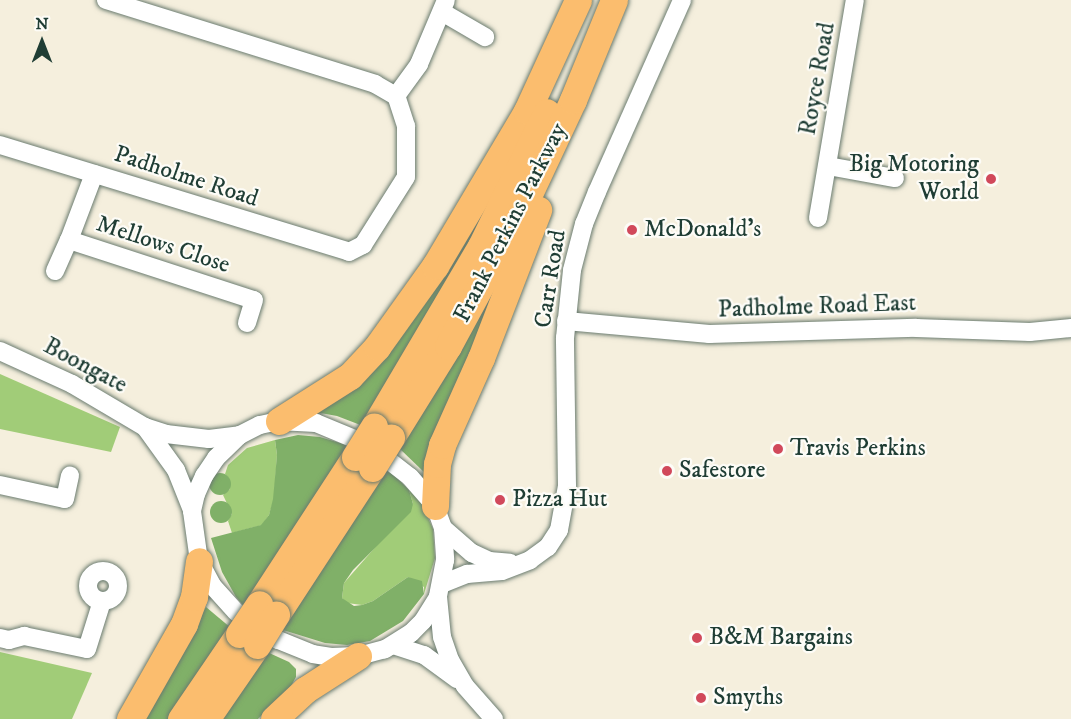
<!DOCTYPE html>
<html>
<head>
<meta charset="utf-8">
<style>
  body { margin:0 }
  #map { position:relative; width:1071px; height:719px; overflow:hidden; background:#f5efdd; font-family:"IM FELL DW Pica",serif }
  div>[style] { position:absolute }
  .green>* { inset:0; background:#a1cc78 }
  .forest>* { inset:0; background:#80b068 }
  .round { border-radius:50% }
  .roads { filter:drop-shadow(0 0 2px #6a7b6f) drop-shadow(0 0 2px #6a7b6f) }
  .minor>* { height:18px; margin:-9px; padding:0 9px; transform-origin:9px; border-radius:9px; background:#fff }
  .minor>.ring { margin:-9px; padding:0; box-sizing:content-box; background:none; border:18px solid #fff; border-radius:50% }
  .highway>* { height:27px; margin:-13.5px; padding:0 13.5px; transform-origin:13.5px; border-radius:13.5px; background:#fbbd6e }
  .bridges { filter:drop-shadow(0 0 2px #6a7b6f) drop-shadow(0 0 2px #6a7b6f) }
  .highway-bridge>* { height:27px; margin:-13.5px; padding:0 13.5px; transform-origin:13.5px; border-radius:13.5px; background:#fbbd6e }
  .dots>* { width:16px; height:16px; translate:-50% -50%; box-sizing:border-box; border:3px solid #fdfcf7; border-radius:50% }
  span { translate:-50% -50%; white-space:nowrap; text-align:center; line-height:1.15; -webkit-text-stroke:4.5px #fdfcf7; paint-order:stroke }
  .street-label { font-size:24px; color:#1f3d34 }
  .poi-label { font-size:24px; color:#1f3d34 }
  .right { translate:-100% -50%; text-align:right }
  .left { translate:0 -50%; text-align:left }
  .north { position:absolute; left:12px; top:12px; width:60px; height:60px; -webkit-text-stroke:4px #fdfcf7; paint-order:stroke; rotate:0deg; font-size:16px; font-weight:700; line-height:24px; text-align:center; color:#1f3d34 }
  .north::after { content:''; display:block; margin:auto; width:21px; height:27px; background:#1f3d34; clip-path:polygon(50% 0,100% 100%,50% 72%,0 100%) }
</style>
</head>
<body>
<div id="map">
  <div class="green">
    <div style="clip-path:polygon(0 374px,120px 427px,111px 452px,0 429px)"></div>
    <div style="clip-path:polygon(275px 440px,277px 455px,274px 499px,269px 515px,262px 525px,232px 533px,228px 521px,232px 514px,223px 495px,230px 489px,228px 477px,225px 474px,228px 465px,247px 448px)"></div>
    <div style="clip-path:polygon(409px 490px,420px 500px,433px 529px,435px 558px,424px 594px,424px 587px,408px 577px,373px 601px,362px 605px,347px 603px,342px 598px,344px 583px,413px 504px)"></div>
    <div style="clip-path:polygon(0 652px,92px 673px,72px 719px,0 719px)"></div>
  </div>
  <div class="forest">
    <div style="clip-path:polygon(486px 200px,494px 203px,363px 426px,337px 416px,315px 412px)"></div>
    <div style="clip-path:polygon(484px 296px,494px 300px,426px 474px,400px 449px)"></div>
    <div style="clip-path:polygon(298px 435px,320px 437px,350px 446px,245px 607px,236px 597px,222px 572px,211px 538px,261px 525px,269px 515px,273px 499px,277px 455px,275px 440px)"></div>
    <div style="clip-path:polygon(387px 468px,409px 490px,413px 504px,411px 512px,353px 570px,344px 583px,342px 598px,354px 606px,362px 605px,373px 601px,408px 577px,422px 581px,424px 594px,403px 621px,370px 641px,347px 645px,325px 643px,283px 630px)"></div>
    <div class="round" style="left:209px;top:473px;width:22px;height:22px"></div>
    <div class="round" style="left:210px;top:501px;width:22px;height:22px"></div>
    <div style="clip-path:polygon(206px 607px,231px 628px,169px 719px,144px 719px)"></div>
    <div style="clip-path:polygon(267px 652px,289px 662px,296px 669px,296px 677px,291px 686px,258px 719px,218px 719px)"></div>
  </div>
  <div class="roads">
    <div class="minor">
      <div style="left:106px;top:0;width:282px;rotate:17.3deg"></div>
      <div style="left:375px;top:84px;width:24px;rotate:30deg"></div>
      <div style="left:442px;top:12px;width:50px;rotate:30.2deg"></div>
      <div style="left:396px;top:96px;width:39px;rotate:-54deg"></div>
      <div style="left:419px;top:64px;width:69px;rotate:-67.1deg"></div>
      <div style="left:0;top:145px;width:365px;rotate:17deg"></div>
      <div style="left:349px;top:252px;width:16px;rotate:-27deg"></div>
      <div style="left:363px;top:245px;width:80px;rotate:-57.7deg"></div>
      <div style="left:406px;top:177px;width:51px;rotate:-90deg"></div>
      <div style="left:406px;top:126px;width:32px;rotate:-108deg"></div>
      <div style="left:828px;top:166px;width:68px;rotate:10.2deg"></div>
      <div style="left:94px;top:174px;width:71px;rotate:110.7deg"></div>
      <div style="left:69px;top:240px;width:194px;rotate:18deg"></div>
      <div style="left:254px;top:300px;width:24px;rotate:107deg"></div>
      <div style="left:818px;top:218px;width:221px;rotate:-80.4deg"></div>
      <div style="left:55px;top:271px;width:34px;rotate:-66deg"></div>
      <div style="left:566px;top:321px;width:144px;rotate:5.2deg"></div>
      <div style="left:709px;top:334px;width:207px;rotate:-1.7deg"></div>
      <div style="left:916px;top:328px;width:114px;rotate:2deg"></div>
      <div style="left:1030px;top:332px;width:41px;rotate:-5.6deg"></div>
      <div style="left:0;top:351px;width:79px;rotate:24.6deg"></div>
      <div style="left:72px;top:384px;width:85px;rotate:30.5deg"></div>
      <div style="left:145px;top:427px;width:22px;rotate:18deg"></div>
      <div style="left:166px;top:434px;width:43px;rotate:6.6deg"></div>
      <div style="left:209px;top:439px;width:31px;rotate:-7deg"></div>
      <div style="left:279px;top:421px;width:37px;rotate:3deg"></div>
      <div style="left:316px;top:423px;width:57px;rotate:22.5deg"></div>
      <div style="left:369px;top:445px;width:52px;rotate:38deg"></div>
      <div style="left:410px;top:477px;width:38px;rotate:49deg"></div>
      <div style="left:435px;top:506px;width:23px;rotate:70deg"></div>
      <div style="left:443px;top:528px;width:32px;rotate:86deg"></div>
      <div style="left:445px;top:560px;width:38px;rotate:101deg"></div>
      <div style="left:438px;top:597px;width:28px;rotate:122deg"></div>
      <div style="left:423px;top:621px;width:17px;rotate:135deg"></div>
      <div style="left:411px;top:633px;width:31px;rotate:148deg"></div>
      <div style="left:385px;top:649px;width:28px;rotate:165deg"></div>
      <div style="left:358px;top:656px;width:27px;rotate:178deg"></div>
      <div style="left:331px;top:657px;width:18px;rotate:-171deg"></div>
      <div style="left:313px;top:654px;width:38px;rotate:-158deg"></div>
      <div style="left:278px;top:640px;width:50px;rotate:-146.3deg"></div>
      <div style="left:236px;top:612px;width:36px;rotate:-132deg"></div>
      <div style="left:212px;top:585px;width:27px;rotate:-118deg"></div>
      <div style="left:199px;top:561px;width:50px;rotate:-98deg"></div>
      <div style="left:192px;top:511px;width:17px;rotate:-77deg"></div>
      <div style="left:196px;top:494px;width:20px;rotate:-66deg"></div>
      <div style="left:204px;top:476px;width:22px;rotate:-56deg"></div>
      <div style="left:216px;top:458px;width:33px;rotate:-44deg"></div>
      <div style="left:240px;top:435px;width:22px;rotate:-27deg"></div>
      <div style="left:260px;top:425px;width:19px;rotate:-12deg"></div>
      <div style="left:145px;top:427px;width:53px;rotate:54.2deg"></div>
      <div style="left:176px;top:470px;width:43px;rotate:68.2deg"></div>
      <div style="left:0;top:485px;width:66px;rotate:12.2deg"></div>
      <div style="left:65px;top:499px;width:24px;rotate:-78deg"></div>
      <div style="left:443px;top:528px;width:38px;rotate:41deg"></div>
      <div style="left:472px;top:553px;width:19px;rotate:25deg"></div>
      <div style="left:489px;top:561px;width:21px;rotate:5deg"></div>
      <div class="ring" style="left:88px;top:571px;width:12px;height:12px"></div>
      <div style="left:442px;top:584px;width:27px;rotate:-22deg"></div>
      <div style="left:467px;top:574px;width:35px;rotate:-5deg"></div>
      <div style="left:502px;top:571px;width:30px;rotate:-21deg"></div>
      <div style="left:530px;top:560px;width:22px;rotate:-36deg"></div>
      <div style="left:548px;top:547px;width:20px;rotate:-57deg"></div>
      <div style="left:559px;top:530px;width:45px;rotate:-79.7deg"></div>
      <div style="left:567px;top:486px;width:148px;rotate:-90.8deg"></div>
      <div style="left:565px;top:338px;width:68px;rotate:-84.1deg"></div>
      <div style="left:572px;top:270px;width:48px;rotate:-75.4deg"></div>
      <div style="left:584px;top:224px;width:35px;rotate:-68deg"></div>
      <div style="left:597px;top:192px;width:210px;rotate:-66.1deg"></div>
      <div style="left:438px;top:597px;width:40px;rotate:84.3deg"></div>
      <div style="left:442px;top:637px;width:24px;rotate:71deg"></div>
      <div style="left:450px;top:660px;width:30px;rotate:60deg"></div>
      <div style="left:465px;top:686px;width:44px;rotate:48.7deg"></div>
      <div style="left:0;top:638px;width:9px;rotate:13deg"></div>
      <div style="left:9px;top:640px;width:16px;rotate:-15deg"></div>
      <div style="left:24px;top:636px;width:64px;rotate:11.7deg"></div>
      <div style="left:87px;top:649px;width:50px;rotate:-72.6deg"></div>
      <div style="left:393px;top:645px;width:33px;rotate:18deg"></div>
      <div style="left:424px;top:655px;width:41px;rotate:36deg"></div>
    </div>
    <div class="highway">
      <div style="left:279px;top:421px;width:84px;rotate:-32.4deg"></div>
      <div style="left:350px;top:376px;width:40px;rotate:-47deg"></div>
      <div style="left:377px;top:347px;width:100px;rotate:-54.4deg"></div>
      <div style="left:435px;top:266px;width:180px;rotate:-59.3deg"></div>
      <div style="left:527px;top:111px;width:122px;rotate:-65.3deg"></div>
      <div style="left:374px;top:427px;width:210px;rotate:-59.4deg"></div>
      <div style="left:481px;top:246px;width:149px;rotate:-63.8deg"></div>
      <div style="left:391px;top:438px;width:108px;rotate:-58.2deg"></div>
      <div style="left:448px;top:346px;width:153px;rotate:-61.6deg"></div>
      <div style="left:521px;top:211px;width:123px;rotate:-64.9deg"></div>
      <div style="left:573px;top:100px;width:108px;rotate:-67.7deg"></div>
      <div style="left:435px;top:506px;width:42px;rotate:-87.3deg"></div>
      <div style="left:437px;top:464px;width:20px;rotate:-75deg"></div>
      <div style="left:442px;top:445px;width:95px;rotate:-65.9deg"></div>
      <div style="left:481px;top:358px;width:159px;rotate:-68.9deg"></div>
      <div style="left:259px;top:604px;width:176px;rotate:-56.9deg"></div>
      <div style="left:276px;top:615px;width:176px;rotate:-56.9deg"></div>
      <div style="left:130px;top:719px;width:109px;rotate:-60.4deg"></div>
      <div style="left:184px;top:624px;width:29px;rotate:-70deg"></div>
      <div style="left:194px;top:597px;width:36px;rotate:-82deg"></div>
      <div style="left:181px;top:719px;width:103px;rotate:-55.7deg"></div>
      <div style="left:206px;top:719px;width:90px;rotate:-55.4deg"></div>
      <div style="left:274px;top:719px;width:42px;rotate:-43.1deg"></div>
      <div style="left:305px;top:690px;width:63px;rotate:-32.7deg"></div>
    </div>
  </div>
  <div class="bridges">
    <div class="highway-bridge">
      <div style="left:355px;top:457px;width:36px;rotate:-58deg"></div>
      <div style="left:372px;top:468px;width:36px;rotate:-58deg"></div>
      <div style="left:239px;top:634px;width:36px;rotate:-56deg"></div>
      <div style="left:257px;top:645px;width:36px;rotate:-58deg"></div>
    </div>
  </div>
  <div class="dots">
    <div style="left:991px;top:179px;background:#d1495b"></div>
    <div style="left:632px;top:230px;background:#d1495b"></div>
    <div style="left:778px;top:449px;background:#d1495b"></div>
    <div style="left:667px;top:471px;background:#d1495b"></div>
    <div style="left:500px;top:500px;background:#d1495b"></div>
    <div style="left:697px;top:638px;background:#d1495b"></div>
    <div style="left:701px;top:698px;background:#d1495b"></div>
  </div>
  <div class="street-label">
    <span style="left:818px;top:79px;rotate:-80deg">Royce Road</span>
    <span style="left:186px;top:177px;rotate:18deg">Padholme Road</span>
    <span style="left:511px;top:223px;rotate:-63deg">Frank Perkins Parkway</span>
    <span style="left:163px;top:245px;rotate:18deg">Mellows Close</span>
    <span style="left:551px;top:279px;rotate:-81deg">Carr Road</span>
    <span style="left:817px;top:307px;rotate:-2deg">Padholme Road East</span>
    <span style="left:85px;top:366px;rotate:28deg">Boongate</span>
  </div>
  <div class="poi-label">
    <span class="right" style="left:979px;top:179px">Big Motoring<br>World</span>
    <span class="left" style="left:644px;top:230px">McDonald's</span>
    <span class="left" style="left:790px;top:449px">Travis Perkins</span>
    <span class="left" style="left:679px;top:471px">Safestore</span>
    <span class="left" style="left:512px;top:500px">Pizza Hut</span>
    <span class="left" style="left:709px;top:638px">B&amp;M Bargains</span>
    <span class="left" style="left:713px;top:698px">Smyths</span>
  </div>
  <div class="north">N</div>
</div>
</body>
</html>
